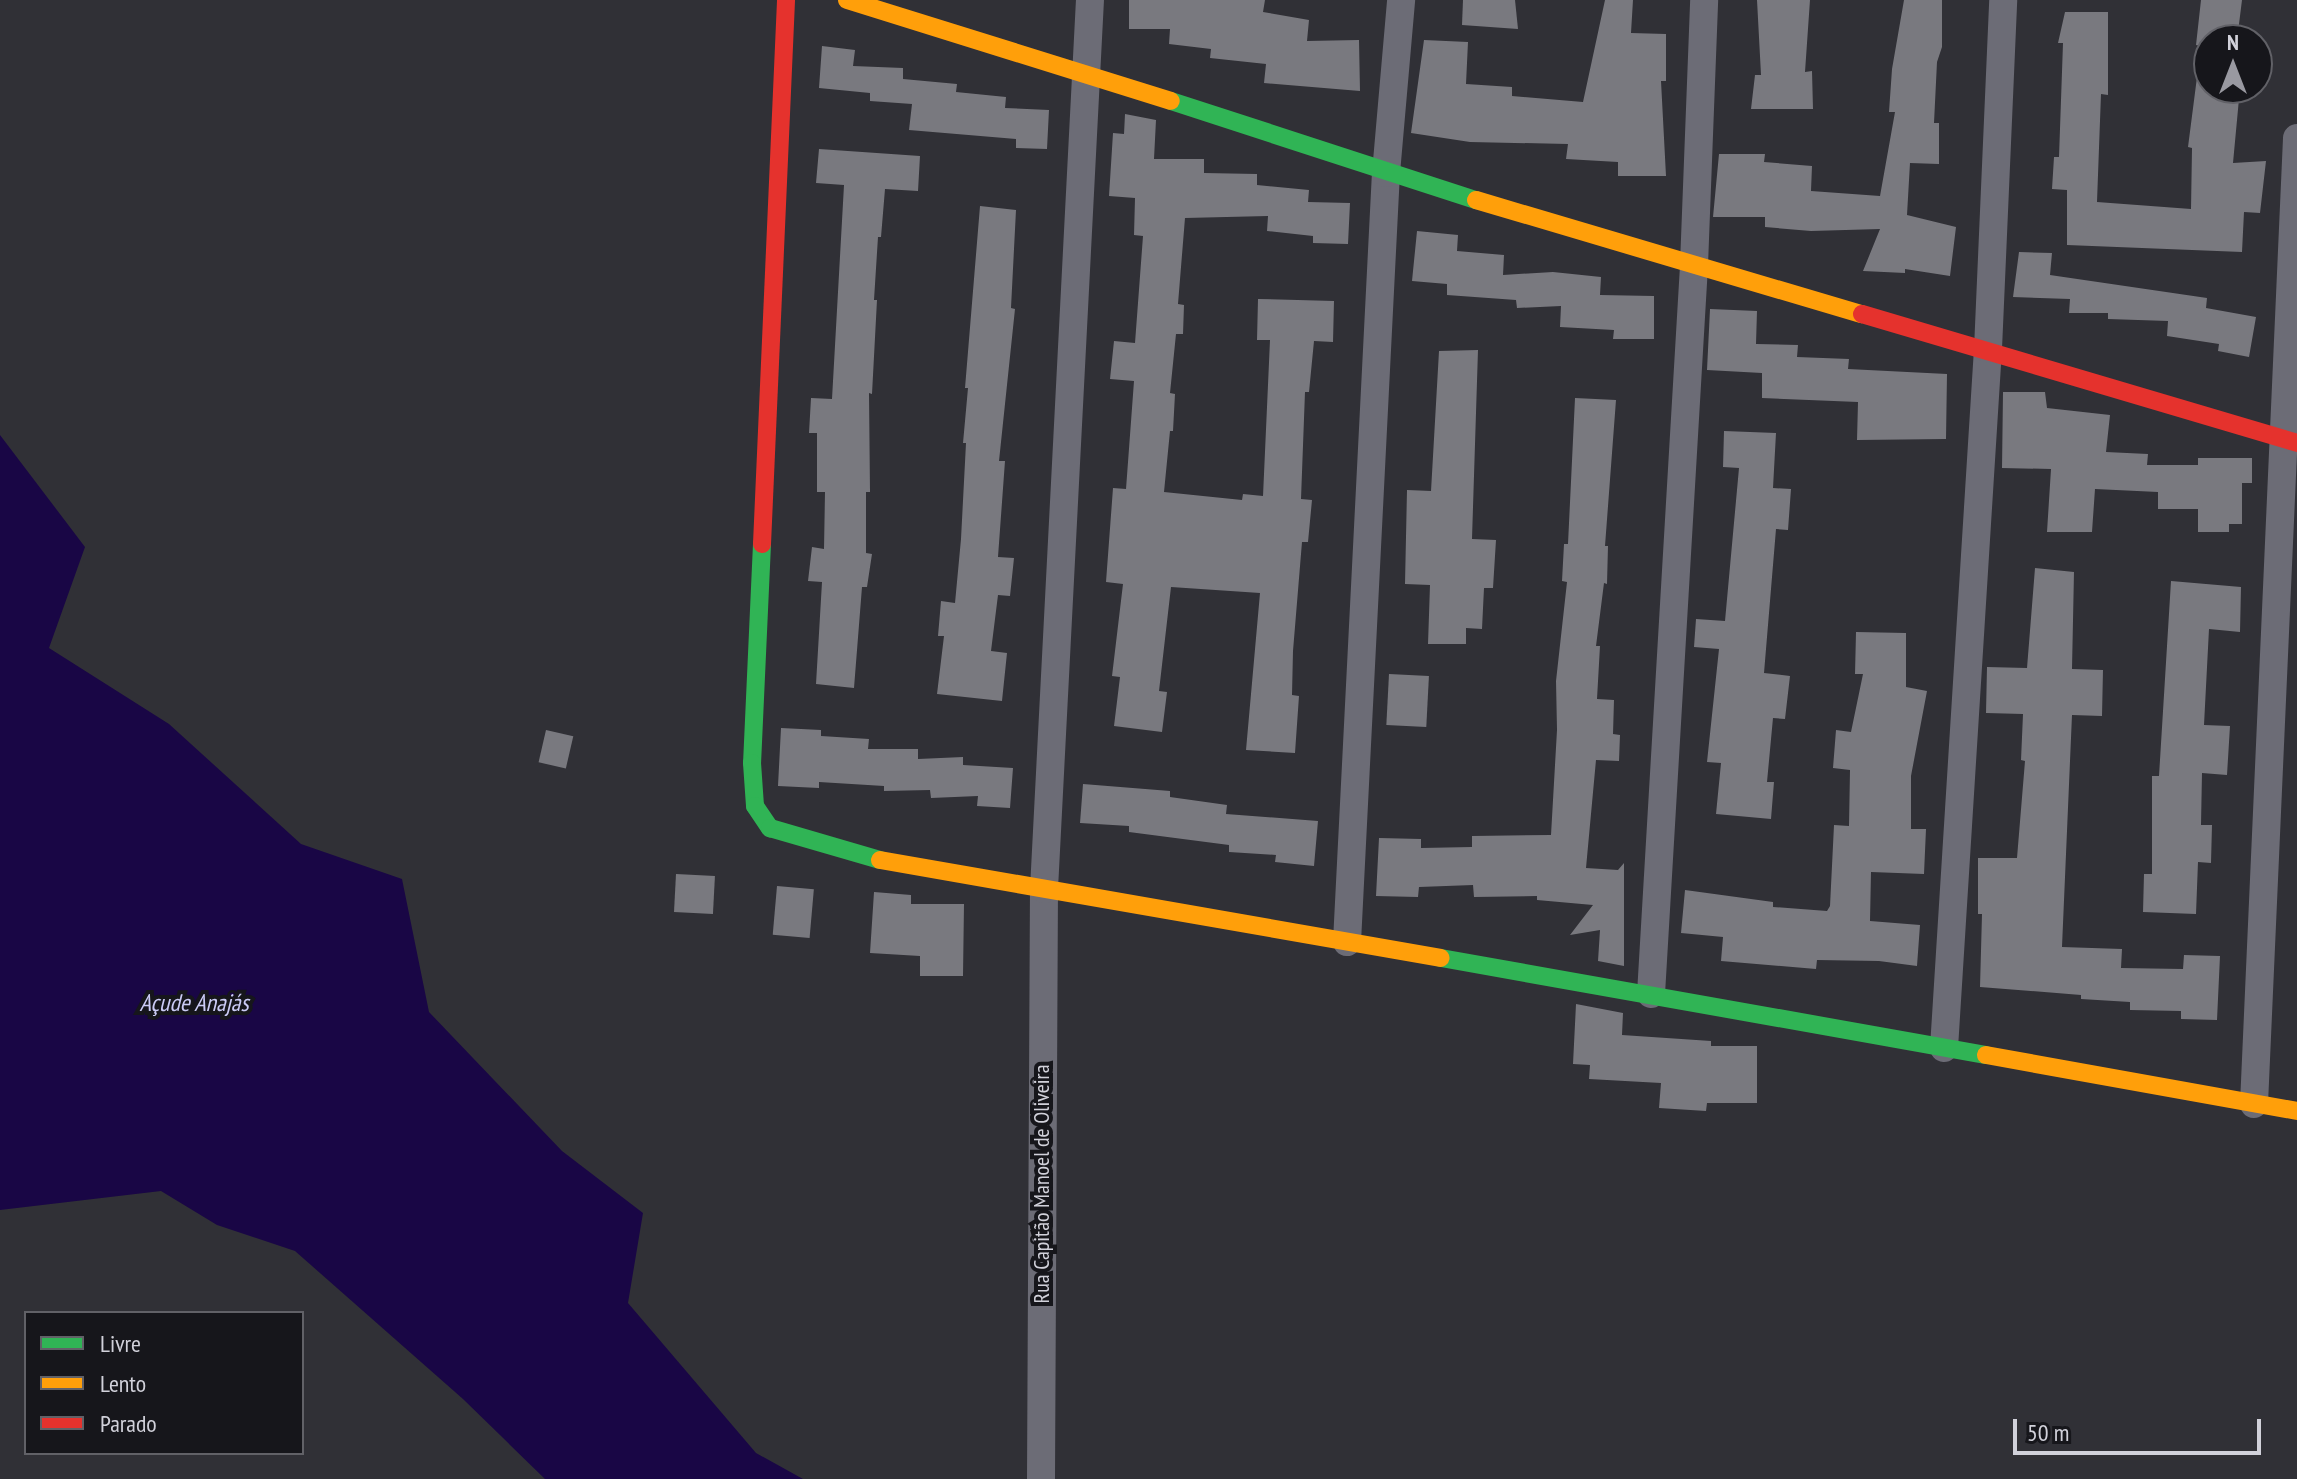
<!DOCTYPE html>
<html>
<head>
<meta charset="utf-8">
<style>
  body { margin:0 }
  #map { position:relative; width:2297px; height:1479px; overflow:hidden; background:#303036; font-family:"PT Sans Narrow",sans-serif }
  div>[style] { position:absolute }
  .water>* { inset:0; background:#190645 }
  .building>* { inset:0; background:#79797f; transform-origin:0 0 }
  .street>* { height:28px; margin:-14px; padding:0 14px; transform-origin:14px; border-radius:14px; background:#6c6c76 }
  .fast>* { height:18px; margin:-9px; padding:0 9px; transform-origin:9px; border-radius:9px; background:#30b455 }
  .slow>* { height:18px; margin:-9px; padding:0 9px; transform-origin:9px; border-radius:9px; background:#ff9f0a }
  .jam>* { height:18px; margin:-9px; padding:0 9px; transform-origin:9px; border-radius:9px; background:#e5322d }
  span { translate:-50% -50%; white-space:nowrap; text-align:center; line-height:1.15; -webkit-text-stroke:8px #16161b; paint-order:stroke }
  .street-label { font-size:22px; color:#d1d1da }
  .water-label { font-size:24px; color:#cbcbf5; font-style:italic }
  .legend { position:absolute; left:24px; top:1311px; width:280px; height:144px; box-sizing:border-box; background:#16161b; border:2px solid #616167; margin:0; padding:10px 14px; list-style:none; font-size:24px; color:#d1d1da }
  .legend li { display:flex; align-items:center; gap:16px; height:40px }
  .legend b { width:40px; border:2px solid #616167 }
  .north { position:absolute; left:2193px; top:24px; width:80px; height:80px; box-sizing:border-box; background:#16161b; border:2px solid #616167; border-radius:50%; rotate:0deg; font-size:22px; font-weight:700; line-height:32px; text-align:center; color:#d1d1da }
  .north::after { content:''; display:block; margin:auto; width:28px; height:36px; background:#9999a1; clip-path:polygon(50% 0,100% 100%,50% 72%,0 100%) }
  .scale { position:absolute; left:2013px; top:1419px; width:248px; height:36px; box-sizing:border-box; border:4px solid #d1d1da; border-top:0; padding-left:10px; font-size:24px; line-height:28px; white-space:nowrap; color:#d1d1da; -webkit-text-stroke:6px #16161b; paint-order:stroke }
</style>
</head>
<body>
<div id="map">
  <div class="water">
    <div style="clip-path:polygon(0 435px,85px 547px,49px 648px,169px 724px,301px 844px,402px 879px,429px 1012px,562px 1151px,643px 1213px,628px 1303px,756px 1453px,803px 1479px,545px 1479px,463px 1399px,295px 1251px,217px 1225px,161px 1191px,0 1210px)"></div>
  </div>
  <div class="building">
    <div style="clip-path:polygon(1129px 0,1265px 0,1263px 12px,1309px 20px,1307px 41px,1359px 40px,1360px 91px,1264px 83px,1266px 64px,1210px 58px,1211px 49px,1169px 44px,1170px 29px,1129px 29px)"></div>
    <div style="clip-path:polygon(1463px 0,1515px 0,1518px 29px,1462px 25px)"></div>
    <div style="clip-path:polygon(1605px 0,1633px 0,1631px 33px,1666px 34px,1666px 81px,1661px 81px,1666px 176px,1618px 176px,1618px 162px,1566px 159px,1568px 144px,1470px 142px,1411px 133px,1424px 40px,1468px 42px,1466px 84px,1512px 87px,1512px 96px,1583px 102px)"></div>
    <div style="clip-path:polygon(1757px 0,1810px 0,1805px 72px,1812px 71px,1813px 109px,1751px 109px,1755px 75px,1761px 75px)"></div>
    <div style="clip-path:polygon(1904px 0,1942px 0,1942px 47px,1937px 62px,1934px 123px,1939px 123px,1939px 164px,1910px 163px,1907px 215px,1956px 227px,1950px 276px,1905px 269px,1905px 273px,1863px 271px,1880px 229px,1811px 231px,1765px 227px,1765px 217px,1713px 217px,1719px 154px,1765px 154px,1764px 162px,1812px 166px,1811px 191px,1880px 196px,1895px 112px,1889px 112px,1892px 69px)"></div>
    <div style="clip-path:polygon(2201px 0,2242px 0,2237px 40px,2209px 40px,2209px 88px,2240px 88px,2233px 163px,2266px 161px,2260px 213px,2244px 212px,2242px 252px,2067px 245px,2067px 190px,2052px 189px,2054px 157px,2059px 157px,2063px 43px,2058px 43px,2065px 12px,2108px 12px,2108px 95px,2101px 94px,2097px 202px,2191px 209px,2192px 148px,2188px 147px,2201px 46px,2196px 45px)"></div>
    <div style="clip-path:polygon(822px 46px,855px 50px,853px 66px,903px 68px,903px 79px,957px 84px,956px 92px,1006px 97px,1005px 108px,1049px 110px,1047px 149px,1016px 148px,1016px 139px,909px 130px,912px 104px,870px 101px,870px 93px,819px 88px)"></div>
    <div style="clip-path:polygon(1125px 114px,1156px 120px,1154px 159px,1204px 159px,1204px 173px,1257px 174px,1257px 185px,1309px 190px,1308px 202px,1350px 203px,1348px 244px,1313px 243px,1313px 236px,1267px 231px,1268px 216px,1185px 218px,1178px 304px,1184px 305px,1183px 334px,1176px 334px,1170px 393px,1175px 394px,1173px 431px,1170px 431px,1164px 492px,1242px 500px,1243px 494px,1263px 496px,1270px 340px,1257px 340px,1258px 299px,1334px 301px,1333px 342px,1314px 341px,1309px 392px,1305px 392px,1301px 499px,1312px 500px,1308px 542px,1302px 542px,1293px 651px,1292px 695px,1299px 696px,1295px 753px,1246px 750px,1260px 593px,1171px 587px,1159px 691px,1167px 692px,1162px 732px,1114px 726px,1120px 677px,1112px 676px,1123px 584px,1106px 582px,1113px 488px,1126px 489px,1134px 381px,1110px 379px,1114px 341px,1135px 343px,1143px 236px,1134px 235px,1135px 198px,1109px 196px,1113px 133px,1124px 134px)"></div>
    <div style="clip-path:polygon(819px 149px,920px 156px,918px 191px,885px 189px,881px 237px,878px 237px,874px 300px,877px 300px,872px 394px,869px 393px,870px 492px,866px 492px,866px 553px,872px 554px,867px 587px,862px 587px,854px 688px,816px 684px,822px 582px,808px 581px,812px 547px,824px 549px,825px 492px,817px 492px,817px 433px,809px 433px,811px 398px,832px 399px,844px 185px,816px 183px)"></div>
    <div style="clip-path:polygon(980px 206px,1016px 210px,1011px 308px,1015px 309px,999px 461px,1005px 461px,998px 557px,1014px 558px,1010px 596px,998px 595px,991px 651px,1007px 653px,1002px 701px,937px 694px,944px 636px,938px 636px,941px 601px,955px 603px,961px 539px,966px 443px,963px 443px,968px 388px,965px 388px)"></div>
    <div style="clip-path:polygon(1417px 231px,1458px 235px,1457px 251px,1504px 255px,1503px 275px,1553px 272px,1601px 277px,1600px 295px,1654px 296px,1654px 339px,1613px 339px,1614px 330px,1560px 327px,1561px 306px,1517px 308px,1516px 300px,1447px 295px,1447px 284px,1412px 281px)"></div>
    <div style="clip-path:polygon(2019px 252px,2052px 253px,2050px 275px,2207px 298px,2206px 308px,2256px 317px,2249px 357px,2218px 351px,2219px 344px,2167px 336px,2168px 321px,2108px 319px,2108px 313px,2069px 313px,2070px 299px,2013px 297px)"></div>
    <div style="clip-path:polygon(1710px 309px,1757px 311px,1756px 344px,1798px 345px,1797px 357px,1849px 359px,1848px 369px,1947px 374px,1946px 439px,1857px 440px,1858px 402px,1762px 398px,1762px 373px,1707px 370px)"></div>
    <div style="clip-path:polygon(1478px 350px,1472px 539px,1496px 540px,1493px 588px,1484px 588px,1482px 629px,1466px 628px,1466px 644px,1428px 644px,1430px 585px,1405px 584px,1407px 490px,1431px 491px,1439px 351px)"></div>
    <div style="clip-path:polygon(2003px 392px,2045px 392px,2047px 408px,2110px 415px,2106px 452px,2148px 454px,2147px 465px,2198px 465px,2198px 458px,2252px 458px,2252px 483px,2242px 483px,2242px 524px,2229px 524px,2229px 532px,2198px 532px,2198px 509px,2158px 509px,2158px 492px,2095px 489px,2092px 532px,2047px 532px,2051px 469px,2002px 468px)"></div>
    <div style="clip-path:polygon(1575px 398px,1616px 400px,1605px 546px,1608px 546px,1607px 584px,1604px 583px,1596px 646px,1600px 646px,1597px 699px,1614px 700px,1613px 734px,1620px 735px,1619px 761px,1596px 760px,1586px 868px,1618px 870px,1624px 863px,1624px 966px,1598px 961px,1600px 930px,1570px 935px,1593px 905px,1537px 900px,1537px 896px,1474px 897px,1473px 885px,1419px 887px,1418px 897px,1376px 896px,1379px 838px,1421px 839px,1421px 848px,1472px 847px,1472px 836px,1551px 835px,1557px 730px,1556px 681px,1567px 582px,1562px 581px,1564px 544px,1568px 544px)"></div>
    <div style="clip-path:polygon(1724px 431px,1776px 433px,1773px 488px,1791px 489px,1788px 530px,1776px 529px,1764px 673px,1790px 676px,1785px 719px,1773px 718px,1767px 782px,1774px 782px,1771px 819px,1716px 814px,1721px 763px,1707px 762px,1719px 649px,1694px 647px,1696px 619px,1725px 621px,1739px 468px,1723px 467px)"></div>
    <div style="clip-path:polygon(2035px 568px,2074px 572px,2072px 669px,2103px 670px,2102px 716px,2072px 715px,2062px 947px,2122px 949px,2121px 968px,2183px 969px,2184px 955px,2220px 956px,2217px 1020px,2181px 1019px,2181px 1011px,2130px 1010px,2130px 1002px,2081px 999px,2081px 995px,1980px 987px,1982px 914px,1978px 914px,1978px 858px,2017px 858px,2025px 761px,2021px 760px,2023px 714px,1986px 713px,1987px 667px,2027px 668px)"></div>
    <div style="clip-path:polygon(2171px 581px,2241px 587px,2240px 632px,2209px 629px,2204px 725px,2230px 726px,2227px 775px,2202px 773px,2201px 825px,2212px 825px,2211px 863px,2198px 862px,2196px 914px,2143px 912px,2144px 874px,2152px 874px,2152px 776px,2159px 776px)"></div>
    <div style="clip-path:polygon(1856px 632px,1906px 633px,1906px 687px,1927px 691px,1911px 776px,1911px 829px,1926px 829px,1924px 874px,1871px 872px,1870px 921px,1920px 925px,1917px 966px,1879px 961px,1817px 960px,1816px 969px,1721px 961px,1723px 937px,1681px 933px,1685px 890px,1773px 902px,1773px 907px,1827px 911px,1830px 906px,1834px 825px,1849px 826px,1850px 770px,1833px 768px,1836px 730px,1851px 732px,1863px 674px,1855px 674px)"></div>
    <div style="left:1389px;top:674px;width:40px;height:51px;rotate:3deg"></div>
    <div style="clip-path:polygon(781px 728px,821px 730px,821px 736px,869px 739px,868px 749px,918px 749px,918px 759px,963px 757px,963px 765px,1013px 768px,1010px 808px,977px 806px,978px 796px,931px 798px,930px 790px,884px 791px,884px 786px,819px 782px,819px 788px,778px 786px)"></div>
    <div style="left:546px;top:730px;width:28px;height:33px;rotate:13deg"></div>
    <div style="clip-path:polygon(1083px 784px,1170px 791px,1170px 797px,1227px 805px,1226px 814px,1318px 821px,1314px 866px,1275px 862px,1276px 855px,1229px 852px,1229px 845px,1129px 832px,1129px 826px,1080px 823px)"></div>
    <div style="left:676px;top:874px;width:39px;height:38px;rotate:3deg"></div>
    <div style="left:777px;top:886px;width:37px;height:49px;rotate:5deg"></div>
    <div style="clip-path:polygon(874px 892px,911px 895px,911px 904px,964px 904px,963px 976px,920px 976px,920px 956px,870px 953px)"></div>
    <div style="clip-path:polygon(1576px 1004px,1623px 1013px,1622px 1035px,1711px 1041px,1711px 1046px,1757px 1046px,1757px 1103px,1707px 1103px,1706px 1111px,1659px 1108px,1661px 1083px,1589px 1079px,1590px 1065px,1573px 1064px)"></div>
  </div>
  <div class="street">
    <div style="left:1347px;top:942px;width:770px;rotate:-87.1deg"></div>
    <div style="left:1386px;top:173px;width:174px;rotate:-85deg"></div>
    <div style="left:1651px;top:994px;width:730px;rotate:-86.62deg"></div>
    <div style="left:1694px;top:265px;width:265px;rotate:-87.8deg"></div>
    <div style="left:1944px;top:1048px;width:700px;rotate:-86.4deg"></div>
    <div style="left:1988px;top:349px;width:349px;rotate:-87.5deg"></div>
    <div style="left:2254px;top:1104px;width:967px;rotate:-87.45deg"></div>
    <div style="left:1041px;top:1479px;width:590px;rotate:-89.71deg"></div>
    <div style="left:1044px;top:889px;width:890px;rotate:-87.04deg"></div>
  </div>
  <div class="fast">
    <div style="left:1171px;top:101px;width:321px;rotate:18deg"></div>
    <div style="left:762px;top:544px;width:219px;rotate:92.6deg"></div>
    <div style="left:752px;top:763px;width:43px;rotate:86deg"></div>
    <div style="left:755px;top:806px;width:27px;rotate:56deg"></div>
    <div style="left:770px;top:828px;width:115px;rotate:16.2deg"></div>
    <div style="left:1441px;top:958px;width:554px;rotate:10.09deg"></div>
  </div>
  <div class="slow">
    <div style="left:847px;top:0;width:339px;rotate:17.3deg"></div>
    <div style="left:1476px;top:200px;width:402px;rotate:16.5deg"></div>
    <div style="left:880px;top:860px;width:569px;rotate:9.91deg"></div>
    <div style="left:1986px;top:1055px;width:316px;rotate:10.2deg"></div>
  </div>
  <div class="jam">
    <div style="left:1862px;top:314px;width:454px;rotate:16.5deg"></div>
    <div style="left:762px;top:544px;width:545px;rotate:-87.47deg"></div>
  </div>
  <div class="street-label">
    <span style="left:1042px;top:1184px;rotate:-90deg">Rua Capitão Manoel de Oliveira</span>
  </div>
  <div class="water-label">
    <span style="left:194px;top:1003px">Açude Anajás</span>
  </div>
  <ul class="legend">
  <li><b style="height:10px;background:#30b455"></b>Livre</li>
  <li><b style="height:10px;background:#ff9f0a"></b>Lento</li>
  <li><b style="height:10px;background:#e5322d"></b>Parado</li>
  </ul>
  <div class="north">N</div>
  <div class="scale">50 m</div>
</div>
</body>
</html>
